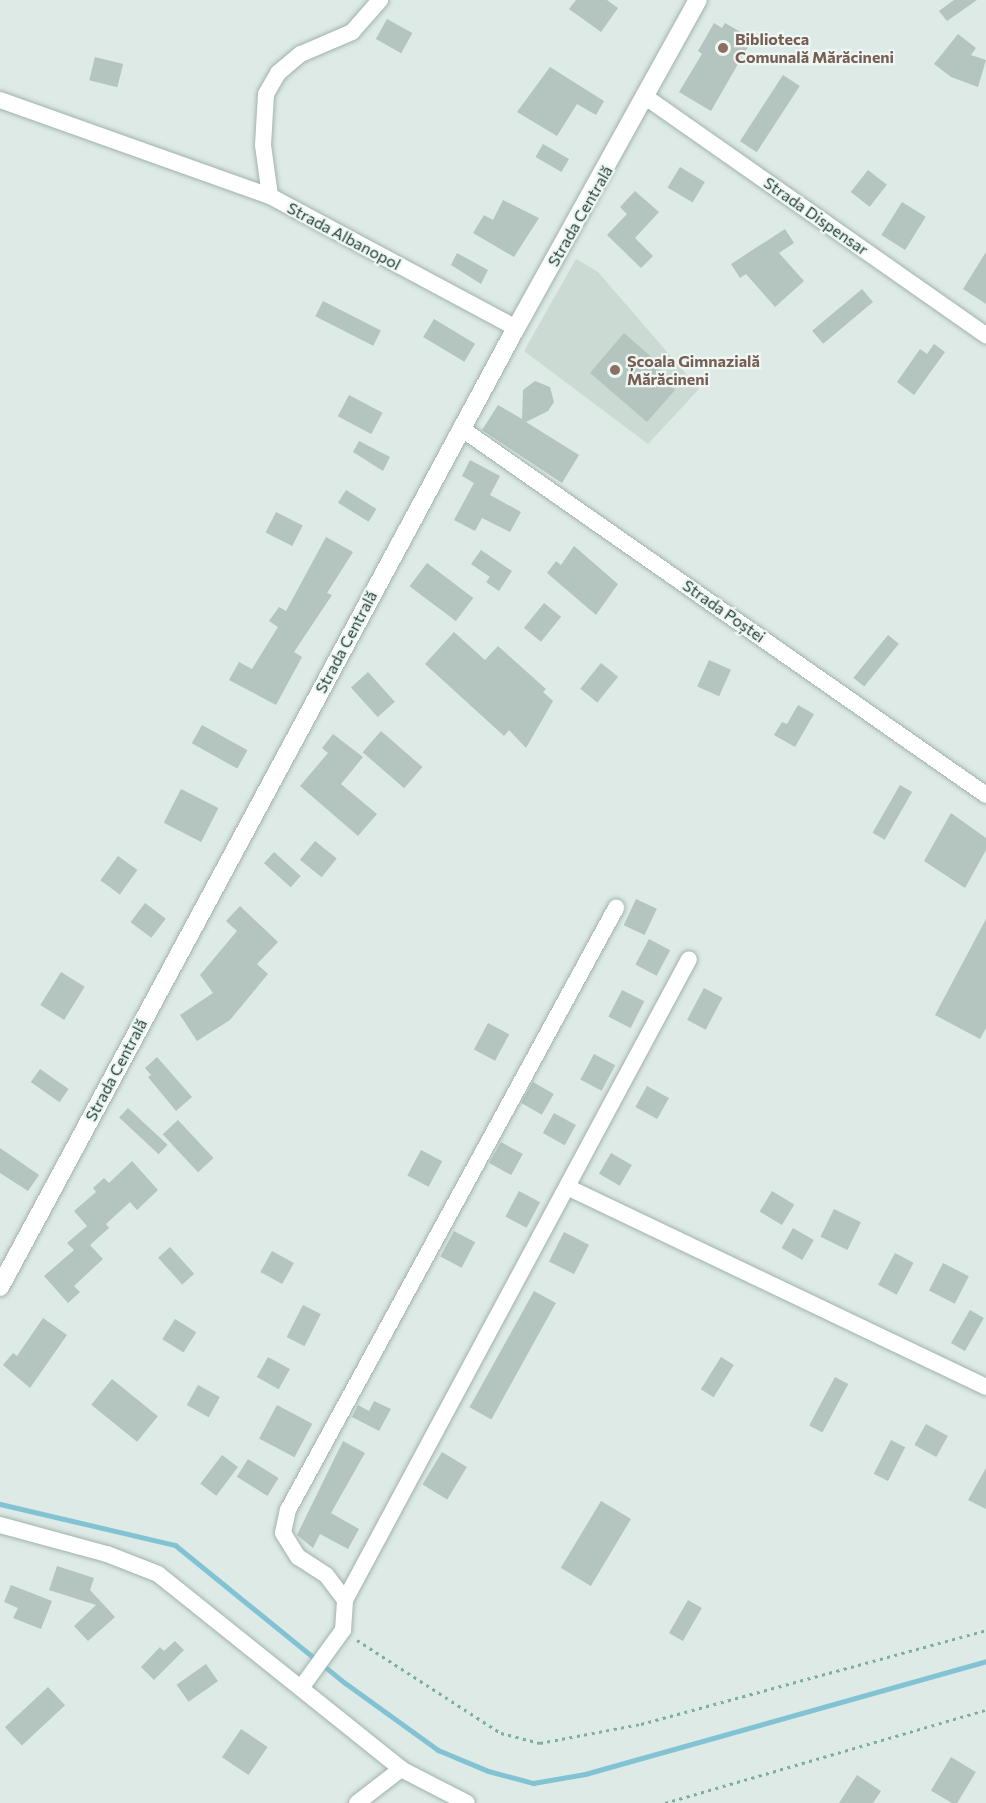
<!DOCTYPE html>
<html>
<head>
<meta charset="utf-8">
<style>
  body { margin:0 }
  #map { position:relative; width:986px; height:1803px; overflow:hidden; background:#ddeae5; font-family:Commissioner,sans-serif }
  div>[style] { position:absolute }
  .built>* { inset:0; background:#ccdad4 }
  .stream>* { height:5px; margin:-2.5px; padding:0 2.5px; transform-origin:2.5px; border-radius:2.5px; background:#82c3d3 }
  .building>* { inset:0; background:#b3c5be; transform-origin:0 0 }
  .path>* { height:3px; margin-top:-1.5px; transform-origin:0; background:repeating-linear-gradient(90deg,#7cafa1 0 3px,transparent 0 7.5px) }
  .roads { filter:drop-shadow(0 0 2px #a0b2ac) drop-shadow(0 0 2px #a0b2ac) }
  .street>* { height:16px; margin:-8px; padding:0 8px; transform-origin:8px; border-radius:8px; background:#fff }
  .secondary>* { height:18px; margin:-9px; padding:0 9px; transform-origin:9px; border-radius:9px; background:#fff }
  .dots>* { width:16px; height:16px; translate:-50% -50%; box-sizing:border-box; border:3px solid #eef7f3; border-radius:50% }
  span { translate:-50% -50%; white-space:nowrap; text-align:center; line-height:1.15; -webkit-text-stroke:4.5px #eef7f3; paint-order:stroke }
  .education-label { font-size:16px; color:#785e54; font-weight:700 }
  .left { translate:0 -50%; text-align:left }
  .street-label { font-size:16px; color:#1e3a34 }
</style>
</head>
<body>
<div id="map">
  <div class="built">
    <div style="clip-path:polygon(576px 259px,598px 272px,699px 389px,648px 444px,524px 351px)"></div>
  </div>
  <div class="stream">
    <div style="left:0;top:1504px;width:180px;rotate:13.2deg"></div>
    <div style="left:175px;top:1545px;width:219px;rotate:39.1deg"></div>
    <div style="left:345px;top:1683px;width:115px;rotate:35.8deg"></div>
    <div style="left:438px;top:1750px;width:54px;rotate:22.8deg"></div>
    <div style="left:488px;top:1771px;width:47px;rotate:14.9deg"></div>
    <div style="left:533px;top:1783px;width:53px;rotate:-9.8deg"></div>
    <div style="left:585px;top:1774px;width:417px;rotate:-15.7deg"></div>
  </div>
  <div class="building">
    <div style="clip-path:polygon(576px 0,607px 0,618px 8px,601px 32px,569px 9px)"></div>
    <div style="clip-path:polygon(954px 0,977px 0,947px 21px,939px 11px)"></div>
    <div style="left:387px;top:19px;width:29px;height:23px;rotate:29deg"></div>
    <div style="clip-path:polygon(714px 23px,722px 28px,725px 23px,746px 35px,742px 41px,749px 45px,711px 111px,679px 92px,702px 54px,698px 51px)"></div>
    <div style="clip-path:polygon(958px 34px,976px 48px,971px 55px,986px 60px,978px 87px,951px 77px,934px 64px)"></div>
    <div style="left:95px;top:57px;width:29px;height:24px;rotate:14deg"></div>
    <div style="clip-path:polygon(550px 67px,604px 101px,596px 115px,577px 104px,557px 136px,517px 112px)"></div>
    <div style="left:783px;top:75px;width:20px;height:79px;rotate:33deg"></div>
    <div style="left:543px;top:144px;width:30px;height:15px;rotate:30deg"></div>
    <div style="left:680px;top:167px;width:29px;height:24px;rotate:31deg"></div>
    <div style="left:868px;top:170px;width:24px;height:28px;rotate:38deg"></div>
    <div style="clip-path:polygon(635px 191px,659px 212px,635px 238px,653px 256px,641px 268px,607px 235px,627px 214px,620px 207px)"></div>
    <div style="clip-path:polygon(503px 200px,539px 218px,514px 257px,473px 233px,484px 215px,493px 220px)"></div>
    <div style="left:902px;top:202px;width:28px;height:39px;rotate:32deg"></div>
    <div style="clip-path:polygon(785px 229px,794px 243px,779px 253px,804px 281px,775px 307px,746px 274px,740px 278px,731px 264px)"></div>
    <div style="clip-path:polygon(986px 252px,986px 304px,963px 289px)"></div>
    <div style="clip-path:polygon(457px 253px,488px 270px,481px 284px,451px 265px)"></div>
    <div style="left:862px;top:289px;width:17px;height:65px;rotate:50deg"></div>
    <div style="left:323px;top:301px;width:65px;height:17px;rotate:27deg"></div>
    <div style="left:434px;top:319px;width:48px;height:21px;rotate:31deg"></div>
    <div style="clip-path:polygon(624px 333px,663px 367px,657px 374px,675px 390px,647px 422px,590px 373px)"></div>
    <div style="clip-path:polygon(934px 344px,945px 352px,914px 395px,897px 382px,920px 349px,927px 354px)"></div>
    <div style="clip-path:polygon(535px 381px,550px 387px,554px 402px,548px 411px,526px 422px,579px 455px,562px 483px,482px 430px,498px 405px,522px 419px,523px 390px)"></div>
    <div style="left:349px;top:395px;width:38px;height:24px;rotate:28deg"></div>
    <div style="clip-path:polygon(359px 441px,390px 457px,383px 471px,353px 452px)"></div>
    <div style="clip-path:polygon(470px 460px,500px 476px,490px 495px,521px 512px,510px 532px,482px 518px,475px 531px,454px 520px,474px 483px,462px 476px)"></div>
    <div style="left:346px;top:490px;width:36px;height:15px;rotate:32deg"></div>
    <div style="left:276px;top:512px;width:30px;height:23px;rotate:27deg"></div>
    <div style="clip-path:polygon(326px 537px,353px 552px,327px 593px,332px 595px,294px 652px,302px 657px,276px 705px,229px 680px,239px 662px,252px 669px,278px 627px,269px 621px,279px 607px,286px 611px)"></div>
    <div style="clip-path:polygon(574px 546px,618px 584px,596px 615px,547px 573px,556px 561px,561px 565px)"></div>
    <div style="clip-path:polygon(481px 550px,512px 571px,499px 591px,486px 582px,490px 577px,471px 564px)"></div>
    <div style="left:427px;top:563px;width:58px;height:29px;rotate:37deg"></div>
    <div style="left:544px;top:603px;width:22px;height:32px;rotate:39deg"></div>
    <div style="clip-path:polygon(454px 632px,485px 660px,498px 646px,546px 689px,543px 692px,553px 701px,526px 748px,509px 730px,504px 736px,425px 664px)"></div>
    <div style="left:888px;top:635px;width:14px;height:55px;rotate:39deg"></div>
    <div style="left:709px;top:660px;width:24px;height:29px;rotate:24deg"></div>
    <div style="left:601px;top:663px;width:22px;height:33px;rotate:39deg"></div>
    <div style="left:368px;top:672px;width:40px;height:23px;rotate:48deg"></div>
    <div style="clip-path:polygon(798px 705px,814px 714px,795px 747px,774px 735px,782px 722px,787px 724px)"></div>
    <div style="left:202px;top:725px;width:52px;height:21px;rotate:29deg"></div>
    <div style="left:381px;top:731px;width:55px;height:28px;rotate:41deg"></div>
    <div style="clip-path:polygon(333px 734px,363px 757px,341px 784px,377px 814px,358px 836px,300px 786px,328px 753px,322px 748px)"></div>
    <div style="left:900px;top:785px;width:14px;height:55px;rotate:30deg"></div>
    <div style="left:181px;top:789px;width:42px;height:38px;rotate:27deg"></div>
    <div style="clip-path:polygon(951px 813px,986px 838px,986px 850px,965px 888px,924px 861px)"></div>
    <div style="left:315px;top:841px;width:28px;height:24px;rotate:39deg"></div>
    <div style="left:274px;top:852px;width:36px;height:15px;rotate:42deg"></div>
    <div style="left:118px;top:856px;width:24px;height:30px;rotate:36deg"></div>
    <div style="left:636px;top:899px;width:23px;height:29px;rotate:25deg"></div>
    <div style="left:145px;top:903px;width:26px;height:24px;rotate:37deg"></div>
    <div style="clip-path:polygon(240px 906px,278px 942px,257px 964px,268px 974px,230px 1020px,197px 1041px,180px 1015px,213px 993px,200px 975px,237px 931px,226px 921px)"></div>
    <div style="clip-path:polygon(986px 919px,986px 1028px,980px 1039px,935px 1015px)"></div>
    <div style="left:649px;top:939px;width:24px;height:29px;rotate:28deg"></div>
    <div style="left:61px;top:972px;width:28px;height:39px;rotate:32deg"></div>
    <div style="left:704px;top:988px;width:21px;height:36px;rotate:28deg"></div>
    <div style="left:622px;top:990px;width:25px;height:30px;rotate:27deg"></div>
    <div style="left:488px;top:1023px;width:24px;height:30px;rotate:28deg"></div>
    <div style="left:594px;top:1054px;width:24px;height:29px;rotate:28deg"></div>
    <div style="clip-path:polygon(157px 1057px,192px 1097px,176px 1111px,148px 1077px,151px 1075px,145px 1068px)"></div>
    <div style="left:40px;top:1069px;width:35px;height:16px;rotate:35deg"></div>
    <div style="left:533px;top:1082px;width:24px;height:24px;rotate:30deg"></div>
    <div style="left:647px;top:1086px;width:25px;height:24px;rotate:29deg"></div>
    <div style="left:128px;top:1108px;width:54px;height:13px;rotate:43deg"></div>
    <div style="left:554px;top:1113px;width:25px;height:23px;rotate:29deg"></div>
    <div style="left:178px;top:1120px;width:52px;height:21px;rotate:47deg"></div>
    <div style="left:501px;top:1142px;width:25px;height:24px;rotate:29deg"></div>
    <div style="clip-path:polygon(0 1148px,39px 1175px,28px 1191px,0 1173px)"></div>
    <div style="left:421px;top:1150px;width:24px;height:29px;rotate:28deg"></div>
    <div style="left:611px;top:1153px;width:24px;height:24px;rotate:30deg"></div>
    <div style="clip-path:polygon(132px 1161px,158px 1190px,137px 1210px,130px 1202px,106px 1224px,109px 1228px,90px 1245px,103px 1259px,74px 1286px,80px 1292px,68px 1303px,44px 1276px,74px 1250px,67px 1243px,87px 1226px,74px 1211px,96px 1192px,93px 1188px,104px 1178px,109px 1183px)"></div>
    <div style="left:519px;top:1191px;width:24px;height:29px;rotate:28deg"></div>
    <div style="left:772px;top:1191px;width:26px;height:24px;rotate:31deg"></div>
    <div style="left:834px;top:1209px;width:30px;height:31px;rotate:26deg"></div>
    <div style="left:793px;top:1228px;width:24px;height:23px;rotate:30deg"></div>
    <div style="left:454px;top:1231px;width:24px;height:29px;rotate:28deg"></div>
    <div style="left:564px;top:1232px;width:28px;height:33px;rotate:27deg"></div>
    <div style="left:170px;top:1247px;width:36px;height:16px;rotate:48deg"></div>
    <div style="left:272px;top:1251px;width:25px;height:24px;rotate:29deg"></div>
    <div style="left:895px;top:1253px;width:21px;height:36px;rotate:28deg"></div>
    <div style="left:943px;top:1263px;width:29px;height:31px;rotate:27deg"></div>
    <div style="left:534px;top:1291px;width:25px;height:133px;rotate:29deg"></div>
    <div style="left:303px;top:1305px;width:20px;height:36px;rotate:27deg"></div>
    <div style="left:970px;top:1310px;width:16px;height:38px;rotate:30deg"></div>
    <div style="clip-path:polygon(43px 1318px,67px 1335px,30px 1388px,3px 1365px,13px 1353px,17px 1356px)"></div>
    <div style="left:175px;top:1319px;width:25px;height:24px;rotate:32deg"></div>
    <div style="left:268px;top:1357px;width:25px;height:23px;rotate:29deg"></div>
    <div style="left:721px;top:1357px;width:15px;height:38px;rotate:32deg"></div>
    <div style="left:835px;top:1377px;width:15px;height:55px;rotate:28deg"></div>
    <div style="left:112px;top:1379px;width:59px;height:33px;rotate:39deg"></div>
    <div style="left:198px;top:1385px;width:25px;height:23px;rotate:29deg"></div>
    <div style="clip-path:polygon(374px 1401px,391px 1409px,379px 1431px,352px 1417px,358px 1405px,369px 1411px)"></div>
    <div style="left:277px;top:1405px;width:40px;height:38px;rotate:28deg"></div>
    <div style="left:926px;top:1424px;width:25px;height:24px;rotate:29deg"></div>
    <div style="left:891px;top:1440px;width:16px;height:38px;rotate:27deg"></div>
    <div style="clip-path:polygon(343px 1441px,365px 1453px,331px 1513px,359px 1529px,348px 1549px,320px 1534px,313px 1548px,297px 1535px)"></div>
    <div style="left:442px;top:1452px;width:29px;height:38px;rotate:31deg"></div>
    <div style="left:222px;top:1455px;width:20px;height:36px;rotate:37deg"></div>
    <div style="left:248px;top:1459px;width:36px;height:21px;rotate:32deg"></div>
    <div style="clip-path:polygon(986px 1468px,986px 1509px,968px 1500px)"></div>
    <div style="left:601px;top:1501px;width:35px;height:78px;rotate:31deg"></div>
    <div style="clip-path:polygon(57px 1566px,94px 1578px,90px 1590px,115px 1617px,88px 1641px,74px 1626px,96px 1605px,49px 1590px)"></div>
    <div style="clip-path:polygon(11px 1585px,52px 1601px,41px 1629px,13px 1618px,18px 1608px,4px 1602px)"></div>
    <div style="left:688px;top:1600px;width:16px;height:38px;rotate:30deg"></div>
    <div style="clip-path:polygon(175px 1641px,184px 1650px,154px 1680px,141px 1667px,160px 1647px,164px 1651px)"></div>
    <div style="left:206px;top:1664px;width:21px;height:36px;rotate:55deg"></div>
    <div style="left:48px;top:1687px;width:25px;height:59px;rotate:47deg"></div>
    <div style="left:241px;top:1729px;width:32px;height:34px;rotate:34deg"></div>
    <div style="left:951px;top:1757px;width:29px;height:39px;rotate:31deg"></div>
    <div style="clip-path:polygon(857px 1775px,881px 1791px,873px 1803px,839px 1803px)"></div>
  </div>
  <div class="path">
    <div style="left:357px;top:1640px;width:171px;rotate:32.9deg"></div>
    <div style="left:501px;top:1733px;width:40px;rotate:14.4deg"></div>
    <div style="left:540px;top:1743px;width:103px;rotate:-10.7deg"></div>
    <div style="left:641px;top:1724px;width:358px;rotate:-15.2deg"></div>
    <div style="left:665px;top:1803px;width:334px;rotate:-16.2deg"></div>
  </div>
  <div class="roads">
    <div class="street">
      <div style="left:647px;top:98px;width:414px;rotate:35deg"></div>
      <div style="left:0;top:100px;width:287px;rotate:19.6deg"></div>
      <div style="left:270px;top:196px;width:279px;rotate:28.2deg"></div>
      <div style="left:270px;top:196px;width:51px;rotate:-97.8deg"></div>
      <div style="left:263px;top:145px;width:51px;rotate:-86.6deg"></div>
      <div style="left:266px;top:94px;width:24px;rotate:-60deg"></div>
      <div style="left:278px;top:73px;width:30px;rotate:-40deg"></div>
      <div style="left:301px;top:54px;width:56px;rotate:-23.3deg"></div>
      <div style="left:352px;top:32px;width:43px;rotate:-48.8deg"></div>
      <div style="left:462px;top:429px;width:639px;rotate:34.93deg"></div>
      <div style="left:567px;top:1187px;width:464px;rotate:25.5deg"></div>
      <div style="left:0;top:1525px;width:111px;rotate:15.2deg"></div>
      <div style="left:107px;top:1554px;width:55px;rotate:21.4deg"></div>
      <div style="left:158px;top:1574px;width:312px;rotate:38.7deg"></div>
      <div style="left:401px;top:1769px;width:74px;rotate:27.3deg"></div>
      <div style="left:345px;top:1600px;width:727px;rotate:-61.78deg"></div>
      <div style="left:301px;top:1688px;width:72px;rotate:-54.1deg"></div>
      <div style="left:343px;top:1630px;width:30px;rotate:-86deg"></div>
      <div style="left:345px;top:1600px;width:31px;rotate:-127deg"></div>
      <div style="left:326px;top:1575px;width:33px;rotate:-147deg"></div>
      <div style="left:298px;top:1557px;width:28px;rotate:-122deg"></div>
      <div style="left:283px;top:1533px;width:24px;rotate:-78deg"></div>
      <div style="left:288px;top:1510px;width:686px;rotate:-61.42deg"></div>
      <div style="left:357px;top:1803px;width:56px;rotate:-37.7deg"></div>
    </div>
    <div class="secondary">
      <div style="left:0;top:1287px;width:1089px;rotate:-61.72deg"></div>
      <div style="left:516px;top:328px;width:375px;rotate:-61deg"></div>
    </div>
  </div>
  <div class="dots">
    <div style="left:723px;top:48px;background:#8d6e63"></div>
    <div style="left:615px;top:370px;background:#8d6e63"></div>
  </div>
  <div class="education-label">
    <span class="left" style="left:735px;top:48px">Biblioteca<br>Comunală Mărăcineni</span>
    <span class="left" style="left:627px;top:370px">Școala Gimnazială<br>Mărăcineni</span>
  </div>
  <div class="street-label">
    <span style="left:580px;top:216px;rotate:-60deg">Strada Centrală</span>
    <span style="left:816px;top:216px;rotate:35deg">Strada Dispensar</span>
    <span style="left:344px;top:236px;rotate:28deg">Strada Albanopol</span>
    <span style="left:724px;top:611px;rotate:35deg">Strada Poștei</span>
    <span style="left:346px;top:642px;rotate:-62deg">Strada Centrală</span>
    <span style="left:116px;top:1070px;rotate:-62deg">Strada Centrală</span>
  </div>
</div>
</body>
</html>
